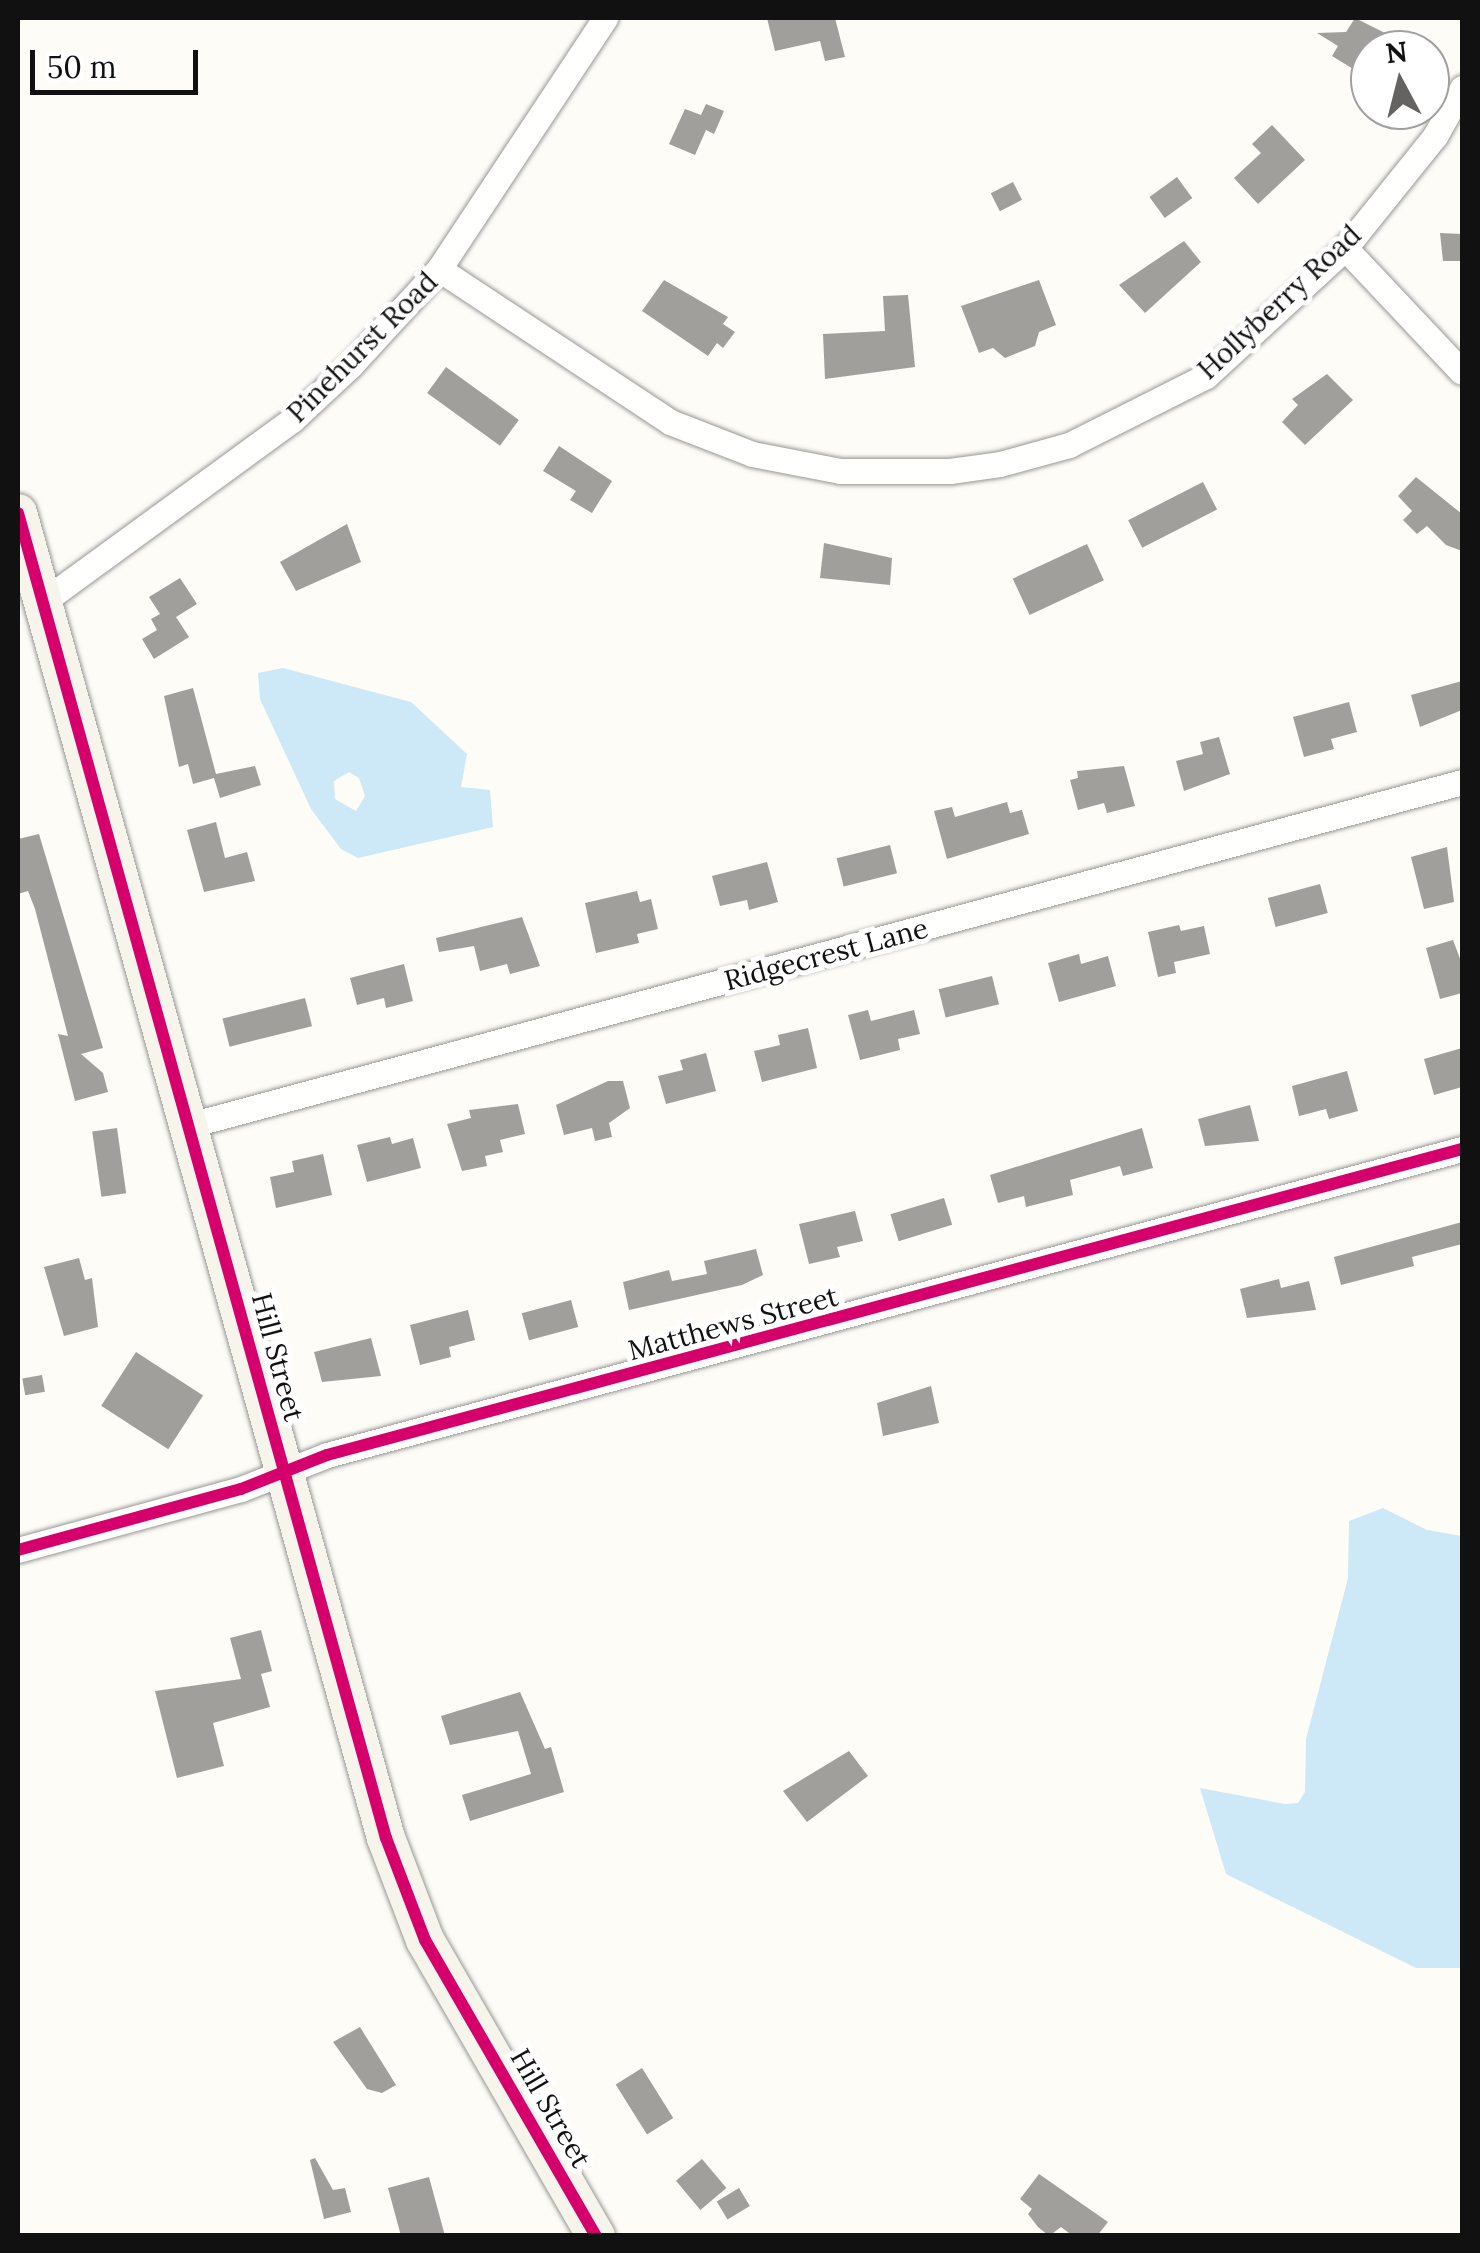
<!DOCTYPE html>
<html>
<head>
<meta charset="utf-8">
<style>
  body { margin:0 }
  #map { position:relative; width:1480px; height:2253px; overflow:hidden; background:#fdfcf7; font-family:Lora,serif }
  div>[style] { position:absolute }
  .water>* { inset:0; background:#cde8f7 }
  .building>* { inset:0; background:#a19f9c; transform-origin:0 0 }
  .roads { filter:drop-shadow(0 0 2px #979795) drop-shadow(0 0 2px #979795) }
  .street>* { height:25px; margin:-12.5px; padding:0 12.5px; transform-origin:12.5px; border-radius:12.5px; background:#fffffe }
  .secondary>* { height:38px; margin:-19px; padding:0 19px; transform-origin:19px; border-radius:19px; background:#f6f4eb }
  .cycleway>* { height:12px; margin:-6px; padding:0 6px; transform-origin:6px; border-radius:6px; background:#d6006c }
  span { translate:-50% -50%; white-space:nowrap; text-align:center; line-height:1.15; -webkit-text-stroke:10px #fff; paint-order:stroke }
  .street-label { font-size:28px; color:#111 }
  .frame { position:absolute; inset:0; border:20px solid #111; pointer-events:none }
  .north { position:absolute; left:1350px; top:30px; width:100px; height:100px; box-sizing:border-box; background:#fff; border:2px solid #a0a0a0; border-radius:50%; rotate:353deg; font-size:28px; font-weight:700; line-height:40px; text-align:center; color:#111 }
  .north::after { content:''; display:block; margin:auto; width:35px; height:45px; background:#646362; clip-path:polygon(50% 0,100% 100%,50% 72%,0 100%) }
  .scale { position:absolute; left:30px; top:50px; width:168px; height:45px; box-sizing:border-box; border:5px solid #111; border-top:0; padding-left:12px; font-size:30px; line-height:35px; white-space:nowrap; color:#111; -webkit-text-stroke:8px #fff; paint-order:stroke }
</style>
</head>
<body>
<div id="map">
  <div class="water">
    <div style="clip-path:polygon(evenodd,283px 668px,411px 702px,467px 754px,461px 787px,490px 790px,493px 827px,358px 858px,341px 849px,311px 809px,260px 699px,258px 673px,283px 668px,349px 772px,359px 778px,365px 796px,356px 811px,335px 799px,334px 781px,349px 772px)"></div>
    <div style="clip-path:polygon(1383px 1508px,1427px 1530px,1462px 1536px,1462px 1968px,1416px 1968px,1226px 1874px,1200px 1788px,1285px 1804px,1298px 1803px,1305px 1792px,1306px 1739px,1348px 1578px,1349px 1521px)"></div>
  </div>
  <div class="building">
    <div style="clip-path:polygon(767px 18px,835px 18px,845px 57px,825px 61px,820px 41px,775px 51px)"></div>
    <div style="clip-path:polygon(1355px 18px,1385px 33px,1370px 50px,1363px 75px,1332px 56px,1338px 46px,1317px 33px,1346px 32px)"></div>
    <div style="clip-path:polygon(706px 104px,724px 111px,714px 134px,706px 130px,695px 155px,669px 144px,685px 109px,701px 115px)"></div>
    <div style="clip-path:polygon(1272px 125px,1305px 160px,1258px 204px,1234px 178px,1261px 153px,1252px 144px)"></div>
    <div style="left:1177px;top:177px;width:26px;height:34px;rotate:54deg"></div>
    <div style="left:1013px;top:182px;width:20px;height:25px;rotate:63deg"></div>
    <div style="clip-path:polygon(1440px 233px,1462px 234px,1462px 261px,1443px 261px)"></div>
    <div style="clip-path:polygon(1184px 241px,1201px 262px,1145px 313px,1119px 285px)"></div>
    <div style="clip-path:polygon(664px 280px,728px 317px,723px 324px,735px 332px,723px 348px,717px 343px,708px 356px,642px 311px)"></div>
    <div style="clip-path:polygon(1039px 280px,1056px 325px,1039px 332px,1035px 346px,1005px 358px,993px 348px,979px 353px,961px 306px)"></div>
    <div style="clip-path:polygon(908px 295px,915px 367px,825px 379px,823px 334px,885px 331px,883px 296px)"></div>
    <div style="left:446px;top:367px;width:90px;height:32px;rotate:36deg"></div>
    <div style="clip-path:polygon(1327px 374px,1353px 400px,1305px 445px,1282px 422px,1298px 405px,1292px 399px)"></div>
    <div style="clip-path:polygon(559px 446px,612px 481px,592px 513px,570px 500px,576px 491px,543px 471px)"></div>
    <div style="clip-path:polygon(1416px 477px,1462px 514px,1462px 551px,1446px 545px,1427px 526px,1417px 534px,1403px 520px,1412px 511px,1398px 496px)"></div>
    <div style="left:1203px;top:482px;width:31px;height:84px;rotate:63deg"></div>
    <div style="clip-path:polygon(347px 524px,361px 562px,296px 591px,280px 562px)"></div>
    <div style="clip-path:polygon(824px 543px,892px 558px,890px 585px,820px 578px)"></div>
    <div style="left:1087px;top:544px;width:40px;height:82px;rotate:65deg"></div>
    <div style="clip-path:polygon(180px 578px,197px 604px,176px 617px,189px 637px,154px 659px,142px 639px,157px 630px,151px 619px,160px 614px,149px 597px)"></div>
    <div style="clip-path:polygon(1462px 681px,1462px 710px,1420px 727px,1411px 695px)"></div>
    <div style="clip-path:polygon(193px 688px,216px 774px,255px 766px,261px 785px,220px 798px,214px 778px,193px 784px,188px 764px,179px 767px,164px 696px)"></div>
    <div style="clip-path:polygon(1349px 702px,1357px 732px,1331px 739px,1334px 749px,1304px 757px,1293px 717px)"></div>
    <div style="clip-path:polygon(1219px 737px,1230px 774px,1184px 791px,1176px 761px,1203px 754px,1200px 742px)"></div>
    <div style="clip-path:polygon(1124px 766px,1135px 806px,1107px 813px,1104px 803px,1078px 810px,1070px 780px,1078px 778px,1077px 771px)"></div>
    <div style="clip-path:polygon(1007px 802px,1010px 813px,1022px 810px,1029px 834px,947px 859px,934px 811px,952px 807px,955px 817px)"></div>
    <div style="clip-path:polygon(216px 822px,225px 858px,247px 852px,255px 881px,204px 892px,187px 830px)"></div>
    <div style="clip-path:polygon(39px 834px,103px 1048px,81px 1054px,103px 1073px,108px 1092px,75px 1101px,58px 1034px,68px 1036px,35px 909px,28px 891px,18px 894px,18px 839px)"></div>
    <div style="left:890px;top:845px;width:29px;height:55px;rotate:76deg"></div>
    <div style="clip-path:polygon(1447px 847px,1454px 902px,1424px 909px,1411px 857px)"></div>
    <div style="clip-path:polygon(767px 862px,778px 902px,749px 910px,747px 900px,720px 906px,712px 876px)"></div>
    <div style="left:1320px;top:884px;width:30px;height:54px;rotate:75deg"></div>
    <div style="clip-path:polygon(637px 891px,640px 902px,651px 899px,658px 929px,637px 934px,639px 943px,596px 953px,585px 903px)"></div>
    <div style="clip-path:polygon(522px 917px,540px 966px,510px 974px,507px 964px,480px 971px,474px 946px,439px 952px,436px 938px)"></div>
    <div style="clip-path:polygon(1179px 925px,1181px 931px,1204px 926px,1210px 954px,1174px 962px,1176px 973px,1158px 977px,1148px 932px)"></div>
    <div style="clip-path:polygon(1453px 940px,1462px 964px,1462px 993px,1440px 999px,1426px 948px)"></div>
    <div style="clip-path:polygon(1079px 954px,1081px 964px,1108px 956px,1116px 986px,1059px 1002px,1048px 963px)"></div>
    <div style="clip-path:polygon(404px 964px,413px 1001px,386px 1008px,384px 998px,357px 1005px,350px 978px)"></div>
    <div style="left:992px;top:976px;width:29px;height:55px;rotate:76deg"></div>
    <div style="left:305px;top:998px;width:29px;height:85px;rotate:76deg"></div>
    <div style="clip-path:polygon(868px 1010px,871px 1021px,914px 1010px,920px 1034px,898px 1039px,900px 1050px,860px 1060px,848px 1015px)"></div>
    <div style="clip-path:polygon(808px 1028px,817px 1068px,762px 1082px,754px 1051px,780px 1045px,778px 1035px)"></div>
    <div style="clip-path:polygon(1462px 1048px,1462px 1087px,1434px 1095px,1424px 1059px)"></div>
    <div style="clip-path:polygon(706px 1053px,716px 1091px,666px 1104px,658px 1076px,683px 1070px,680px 1060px)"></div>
    <div style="clip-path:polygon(1347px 1071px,1358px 1111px,1329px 1119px,1326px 1109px,1299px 1116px,1292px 1086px)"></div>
    <div style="clip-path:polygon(608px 1081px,623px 1081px,630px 1108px,609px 1123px,612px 1137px,595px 1141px,592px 1128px,564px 1135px,556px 1105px)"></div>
    <div style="clip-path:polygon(518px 1104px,525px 1134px,500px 1140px,503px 1152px,485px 1156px,487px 1166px,462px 1171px,447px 1124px,471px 1118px,469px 1110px)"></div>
    <div style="clip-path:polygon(1250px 1105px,1259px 1141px,1205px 1146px,1198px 1119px)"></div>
    <div style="left:117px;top:1128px;width:66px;height:25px;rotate:82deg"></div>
    <div style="clip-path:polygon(1142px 1128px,1153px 1168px,1123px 1176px,1120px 1166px,1070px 1180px,1073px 1195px,1026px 1207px,1024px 1196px,998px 1203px,990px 1175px)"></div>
    <div style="clip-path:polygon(390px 1137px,392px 1144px,413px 1138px,421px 1168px,367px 1182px,357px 1145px)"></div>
    <div style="clip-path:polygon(323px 1154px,332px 1195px,276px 1208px,270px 1177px,294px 1172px,292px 1161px)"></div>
    <div style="left:944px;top:1198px;width:28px;height:56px;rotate:73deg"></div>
    <div style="clip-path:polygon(855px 1211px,863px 1241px,837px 1247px,840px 1257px,809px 1264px,799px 1224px)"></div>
    <div style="clip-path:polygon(1462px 1222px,1462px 1244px,1412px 1257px,1414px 1266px,1341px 1285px,1334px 1257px)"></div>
    <div style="clip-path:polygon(756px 1249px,763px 1275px,742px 1285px,629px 1310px,623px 1282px,669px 1270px,672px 1281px,707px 1274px,704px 1261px)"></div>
    <div style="clip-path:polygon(79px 1258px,85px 1280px,92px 1278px,98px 1327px,64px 1336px,44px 1267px)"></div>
    <div style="clip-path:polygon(1279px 1279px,1281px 1288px,1309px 1281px,1316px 1310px,1247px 1318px,1240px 1289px)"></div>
    <div style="left:571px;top:1300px;width:28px;height:51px;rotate:75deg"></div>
    <div style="clip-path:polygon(468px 1310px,475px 1340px,449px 1347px,451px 1357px,420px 1365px,410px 1325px)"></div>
    <div style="clip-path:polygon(371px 1338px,381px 1376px,322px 1382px,314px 1352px)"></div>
    <div style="left:136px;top:1352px;width:80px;height:64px;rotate:33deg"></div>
    <div style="left:42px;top:1375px;width:17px;height:20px;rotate:80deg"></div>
    <div style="clip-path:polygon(931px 1386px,939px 1423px,883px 1436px,877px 1403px)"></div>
    <div style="clip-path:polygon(261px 1630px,272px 1671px,261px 1674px,270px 1707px,213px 1723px,224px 1766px,177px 1778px,155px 1691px,241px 1679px,230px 1638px)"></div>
    <div style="clip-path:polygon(520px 1692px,545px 1749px,551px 1747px,564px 1792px,470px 1821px,462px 1795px,531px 1774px,518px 1731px,450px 1745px,441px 1716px)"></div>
    <div style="clip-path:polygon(849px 1751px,868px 1776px,807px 1822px,783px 1791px)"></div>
    <div style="clip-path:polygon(360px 2027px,396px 2085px,382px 2093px,367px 2089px,333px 2042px)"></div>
    <div style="left:642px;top:2068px;width:59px;height:31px;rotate:58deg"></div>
    <div style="clip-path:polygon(315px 2158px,333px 2190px,345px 2188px,351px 2212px,324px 2219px,310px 2160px)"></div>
    <div style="left:702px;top:2159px;width:38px;height:34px;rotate:50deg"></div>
    <div style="clip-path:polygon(1039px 2174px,1108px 2222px,1097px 2236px,1073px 2236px,1061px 2227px,1049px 2236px,1038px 2227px,1028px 2214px,1032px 2209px,1020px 2199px)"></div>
    <div style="clip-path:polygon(429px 2177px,445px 2236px,401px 2236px,388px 2188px)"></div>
    <div style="left:739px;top:2188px;width:21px;height:26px;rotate:59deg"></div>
  </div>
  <div class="roads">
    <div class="street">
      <div style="left:1345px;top:248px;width:170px;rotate:46.7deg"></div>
      <div style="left:439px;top:269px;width:277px;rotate:33.5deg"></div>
      <div style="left:670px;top:422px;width:88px;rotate:21.3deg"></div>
      <div style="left:752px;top:454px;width:90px;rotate:10.9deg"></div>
      <div style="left:840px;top:471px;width:110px"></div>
      <div style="left:950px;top:471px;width:50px;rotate:-8deg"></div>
      <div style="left:1000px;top:464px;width:72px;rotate:-15.4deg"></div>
      <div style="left:1069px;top:445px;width:153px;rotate:-26.7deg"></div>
      <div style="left:1206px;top:376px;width:189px;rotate:-42.6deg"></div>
      <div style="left:1345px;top:248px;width:144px;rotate:-51.2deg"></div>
      <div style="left:1435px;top:136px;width:55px;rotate:-60.6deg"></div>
      <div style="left:41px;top:603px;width:311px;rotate:-36.1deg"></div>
      <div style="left:292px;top:420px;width:81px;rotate:-43deg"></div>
      <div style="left:351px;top:365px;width:130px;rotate:-47.5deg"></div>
      <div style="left:439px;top:269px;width:301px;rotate:-56.5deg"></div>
      <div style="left:190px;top:1125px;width:1317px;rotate:-15.09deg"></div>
      <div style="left:18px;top:1550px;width:231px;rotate:-15.3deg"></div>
      <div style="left:241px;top:1489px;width:92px;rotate:-21.6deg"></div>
      <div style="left:327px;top:1455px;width:1176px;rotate:-15.09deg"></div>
    </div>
    <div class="secondary">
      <div style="left:18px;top:513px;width:1375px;rotate:74.48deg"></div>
      <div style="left:386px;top:1838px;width:109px;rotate:69.1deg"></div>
      <div style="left:425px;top:1940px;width:342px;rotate:60deg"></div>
    </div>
  </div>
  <div class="cycleway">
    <div style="left:18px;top:513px;width:1375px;rotate:74.48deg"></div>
    <div style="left:386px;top:1838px;width:109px;rotate:69.1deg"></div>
    <div style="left:425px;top:1940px;width:342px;rotate:60deg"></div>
    <div style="left:18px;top:1550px;width:231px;rotate:-15.3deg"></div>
    <div style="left:241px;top:1489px;width:92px;rotate:-21.6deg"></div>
    <div style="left:327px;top:1455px;width:1176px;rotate:-15.09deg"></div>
  </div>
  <div class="street-label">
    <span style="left:1279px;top:302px;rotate:-43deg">Hollyberry Road</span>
    <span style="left:362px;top:347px;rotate:-45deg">Pinehurst Road</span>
    <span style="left:826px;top:954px;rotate:-15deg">Ridgecrest Lane</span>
    <span style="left:733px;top:1323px;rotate:-15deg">Matthews Street</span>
    <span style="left:278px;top:1357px;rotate:75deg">Hill Street</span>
    <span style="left:551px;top:2108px;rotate:60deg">Hill Street</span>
  </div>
  <div class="frame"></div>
  <div class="north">N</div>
  <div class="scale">50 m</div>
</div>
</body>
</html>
